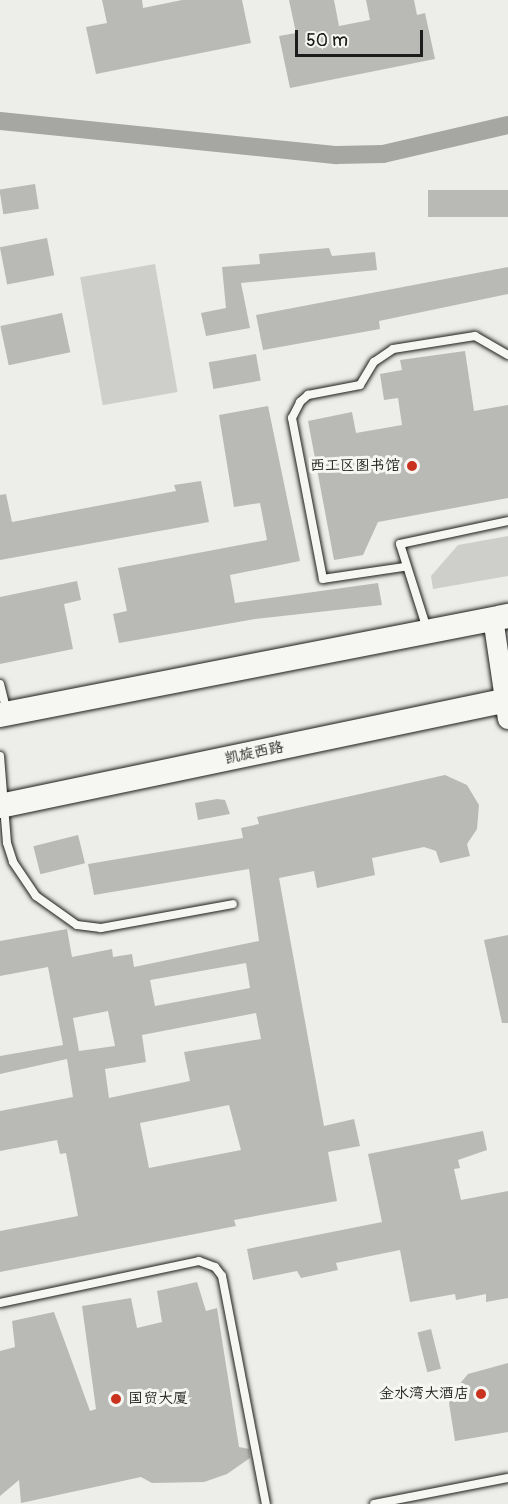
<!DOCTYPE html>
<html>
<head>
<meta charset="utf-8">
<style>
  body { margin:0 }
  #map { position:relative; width:508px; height:1504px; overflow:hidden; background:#edede9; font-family:Pangolin,"LXGW WenKai TC",sans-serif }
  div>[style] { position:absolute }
  .green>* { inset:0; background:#cececb; transform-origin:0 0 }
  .canal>* { height:18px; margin:-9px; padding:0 9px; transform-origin:9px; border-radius:9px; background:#a6a6a3 }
  .building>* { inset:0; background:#b9b9b6; transform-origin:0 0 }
  .roads { filter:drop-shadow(0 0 2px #1c1c1c) drop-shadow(0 0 2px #1c1c1c) }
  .service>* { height:8px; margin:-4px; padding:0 4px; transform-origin:4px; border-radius:4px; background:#f6f6f2 }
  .tertiary>* { height:20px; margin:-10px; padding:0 10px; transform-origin:10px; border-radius:10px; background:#f6f6f2 }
  .primary>* { height:24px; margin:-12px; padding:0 12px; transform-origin:12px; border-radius:12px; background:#f6f6f2 }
  .dots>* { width:16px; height:16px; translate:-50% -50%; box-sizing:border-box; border:3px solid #f6f6f2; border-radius:50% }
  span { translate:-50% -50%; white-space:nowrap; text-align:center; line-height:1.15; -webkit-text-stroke:6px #f6f6f2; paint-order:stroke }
  .poi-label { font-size:15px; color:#1c1c1c }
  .right { translate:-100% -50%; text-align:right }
  .left { translate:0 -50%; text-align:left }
  .street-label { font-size:15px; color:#1c1c1c }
  .scale { position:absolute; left:295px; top:30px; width:128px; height:27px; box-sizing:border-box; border:3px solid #1c1c1c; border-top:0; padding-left:8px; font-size:18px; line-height:21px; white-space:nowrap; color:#1c1c1c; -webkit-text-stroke:4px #f6f6f2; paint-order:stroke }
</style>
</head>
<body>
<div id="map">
  <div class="green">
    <div style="left:155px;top:264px;width:130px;height:76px;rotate:80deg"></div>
    <div style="clip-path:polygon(508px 536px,508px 576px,433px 589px,431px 576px,458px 545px)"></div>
  </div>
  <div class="canal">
    <div style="left:0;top:121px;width:339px;rotate:5.8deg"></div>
    <div style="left:337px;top:155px;width:46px;rotate:-1.2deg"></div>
    <div style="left:383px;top:154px;width:128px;rotate:-13.1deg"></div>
  </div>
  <div class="building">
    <div style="clip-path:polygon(102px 0,142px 0,143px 8px,182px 0,242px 0,251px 43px,96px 74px,86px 27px,107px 23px)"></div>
    <div style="clip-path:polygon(289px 0,334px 0,339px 26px,370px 20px,366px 0,414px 0,417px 15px,425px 13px,435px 59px,290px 88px,279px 36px,296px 33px)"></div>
    <div style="left:35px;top:184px;width:25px;height:36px;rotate:81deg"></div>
    <div style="left:508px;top:190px;width:27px;height:80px;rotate:90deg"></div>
    <div style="left:47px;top:238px;width:38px;height:48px;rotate:79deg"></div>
    <div style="clip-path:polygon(329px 248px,332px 256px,375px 252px,377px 270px,241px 283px,250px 328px,206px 336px,201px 313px,226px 308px,222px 267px,260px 264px,259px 254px)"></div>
    <div style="clip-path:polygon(508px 267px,508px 294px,379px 321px,380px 329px,263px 350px,256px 315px)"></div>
    <div style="left:62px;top:313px;width:40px;height:63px;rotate:78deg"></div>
    <div style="clip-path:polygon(465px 351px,474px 411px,508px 405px,508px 498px,378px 522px,363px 555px,334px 560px,308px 421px,352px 412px,356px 433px,402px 425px,398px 398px,384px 400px,380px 374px,402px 370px,400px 360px)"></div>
    <div style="left:256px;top:354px;width:27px;height:48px;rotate:80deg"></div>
    <div style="clip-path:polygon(268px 406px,300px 561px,230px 575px,235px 603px,378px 583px,382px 605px,255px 619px,119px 643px,113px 614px,127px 611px,118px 568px,267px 540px,260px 503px,234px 507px,219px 415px)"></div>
    <div style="clip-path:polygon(201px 481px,209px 522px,0 560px,0 495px,6px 494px,12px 522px,176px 491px,174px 485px)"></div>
    <div style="clip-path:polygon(77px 581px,81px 600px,64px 604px,73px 649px,0 664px,0 597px)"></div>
    <div style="clip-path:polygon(evenodd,445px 775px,467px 785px,479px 805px,477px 829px,467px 844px,470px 856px,440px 863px,436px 851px,424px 847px,372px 858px,375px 875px,317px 888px,314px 871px,279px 878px,324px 1126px,354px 1119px,360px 1146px,328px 1152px,337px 1201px,234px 1220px,236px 1226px,0 1272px,0 1231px,78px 1216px,66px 1153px,60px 1154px,57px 1140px,0 1151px,0 1111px,73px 1097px,67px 1059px,0 1074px,0 1056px,63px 1045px,48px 967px,0 976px,0 941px,67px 929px,72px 957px,112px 949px,113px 957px,132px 954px,134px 967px,259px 941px,249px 869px,94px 895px,88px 864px,243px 838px,241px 828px,259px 824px,257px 817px,445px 775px,246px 963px,250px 988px,155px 1006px,150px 980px,246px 963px,445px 775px,108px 1011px,115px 1046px,79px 1051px,73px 1018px,108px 1011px,445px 775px,256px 1013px,261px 1039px,184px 1052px,190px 1081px,109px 1098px,105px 1069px,146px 1062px,142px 1035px,256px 1013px,445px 775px,229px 1105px,241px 1150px,149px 1168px,140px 1123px,229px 1105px)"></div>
    <div style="clip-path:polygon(217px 799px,225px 800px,230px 814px,198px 820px,195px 803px)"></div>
    <div style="left:78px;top:835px;width:29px;height:46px;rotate:76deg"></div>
    <div style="clip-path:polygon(508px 935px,508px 1023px,502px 1023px,484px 940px)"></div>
    <div style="clip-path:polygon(483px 1131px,487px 1150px,458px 1160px,460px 1168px,454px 1169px,461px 1200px,508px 1191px,508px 1298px,486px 1302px,486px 1294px,456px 1300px,455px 1294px,410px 1302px,400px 1250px,336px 1263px,338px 1270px,301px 1278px,297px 1271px,253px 1280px,247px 1249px,382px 1222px,368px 1154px)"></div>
    <div style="clip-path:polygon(197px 1282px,206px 1311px,217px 1308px,239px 1447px,249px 1449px,250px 1458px,227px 1474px,204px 1482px,152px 1483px,141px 1477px,21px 1503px,19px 1480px,0 1496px,0 1351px,15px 1347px,12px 1321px,54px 1312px,90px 1411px,96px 1409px,82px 1306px,131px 1298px,137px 1328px,162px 1322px,157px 1291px)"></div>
    <div style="left:431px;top:1329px;width:41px;height:14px;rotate:76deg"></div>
    <div style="clip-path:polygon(508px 1363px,508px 1432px,455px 1441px,449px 1403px,458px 1386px,468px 1374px)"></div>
  </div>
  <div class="roads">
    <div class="service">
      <div style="left:404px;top:567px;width:82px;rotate:171.6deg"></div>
      <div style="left:323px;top:579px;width:164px;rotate:-100.9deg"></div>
      <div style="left:292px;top:418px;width:18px;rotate:-63deg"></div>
      <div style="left:300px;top:402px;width:11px;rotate:-41deg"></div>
      <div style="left:308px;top:395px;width:53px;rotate:-10.9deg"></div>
      <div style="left:360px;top:385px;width:27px;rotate:-59deg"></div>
      <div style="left:374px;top:362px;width:23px;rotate:-34deg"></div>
      <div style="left:393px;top:349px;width:83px;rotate:-9deg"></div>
      <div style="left:475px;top:336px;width:38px;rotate:30deg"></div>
      <div style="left:427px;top:629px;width:89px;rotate:-107.6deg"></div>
      <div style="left:400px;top:544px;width:110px;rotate:-12deg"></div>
      <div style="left:0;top:684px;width:29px;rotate:76deg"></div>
      <div style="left:0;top:756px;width:87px;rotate:85.4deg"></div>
      <div style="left:7px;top:843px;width:20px;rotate:72deg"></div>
      <div style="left:13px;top:862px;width:41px;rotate:55.9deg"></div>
      <div style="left:36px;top:896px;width:50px;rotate:35.3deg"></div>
      <div style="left:77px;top:925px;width:24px;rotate:7deg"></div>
      <div style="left:101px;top:928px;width:134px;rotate:-10.3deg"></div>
      <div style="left:0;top:1303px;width:203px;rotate:-11.9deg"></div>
      <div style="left:199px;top:1261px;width:17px;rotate:21deg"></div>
      <div style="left:215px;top:1267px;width:11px;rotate:52deg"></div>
      <div style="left:222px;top:1276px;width:232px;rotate:79.1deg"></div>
      <div style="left:374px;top:1504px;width:136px;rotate:-11deg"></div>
    </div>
    <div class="tertiary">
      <div style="left:493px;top:618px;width:102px;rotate:81.6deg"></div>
    </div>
    <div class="primary">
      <div style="left:0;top:715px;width:518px;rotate:-11.03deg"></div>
      <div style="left:0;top:806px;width:519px;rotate:-11.79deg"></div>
    </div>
  </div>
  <div class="dots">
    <div style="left:412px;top:466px;background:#c8321e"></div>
    <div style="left:481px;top:1394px;background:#c8321e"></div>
    <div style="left:116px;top:1399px;background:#c8321e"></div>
  </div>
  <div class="poi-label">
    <span class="right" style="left:400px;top:466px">西工区图书馆</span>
    <span class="right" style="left:469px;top:1394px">金水湾大酒店</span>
    <span class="left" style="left:128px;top:1399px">国贸大厦</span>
  </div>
  <div class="street-label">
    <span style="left:254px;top:753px;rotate:-12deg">凯旋西路</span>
  </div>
  <div class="scale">50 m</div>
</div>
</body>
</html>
